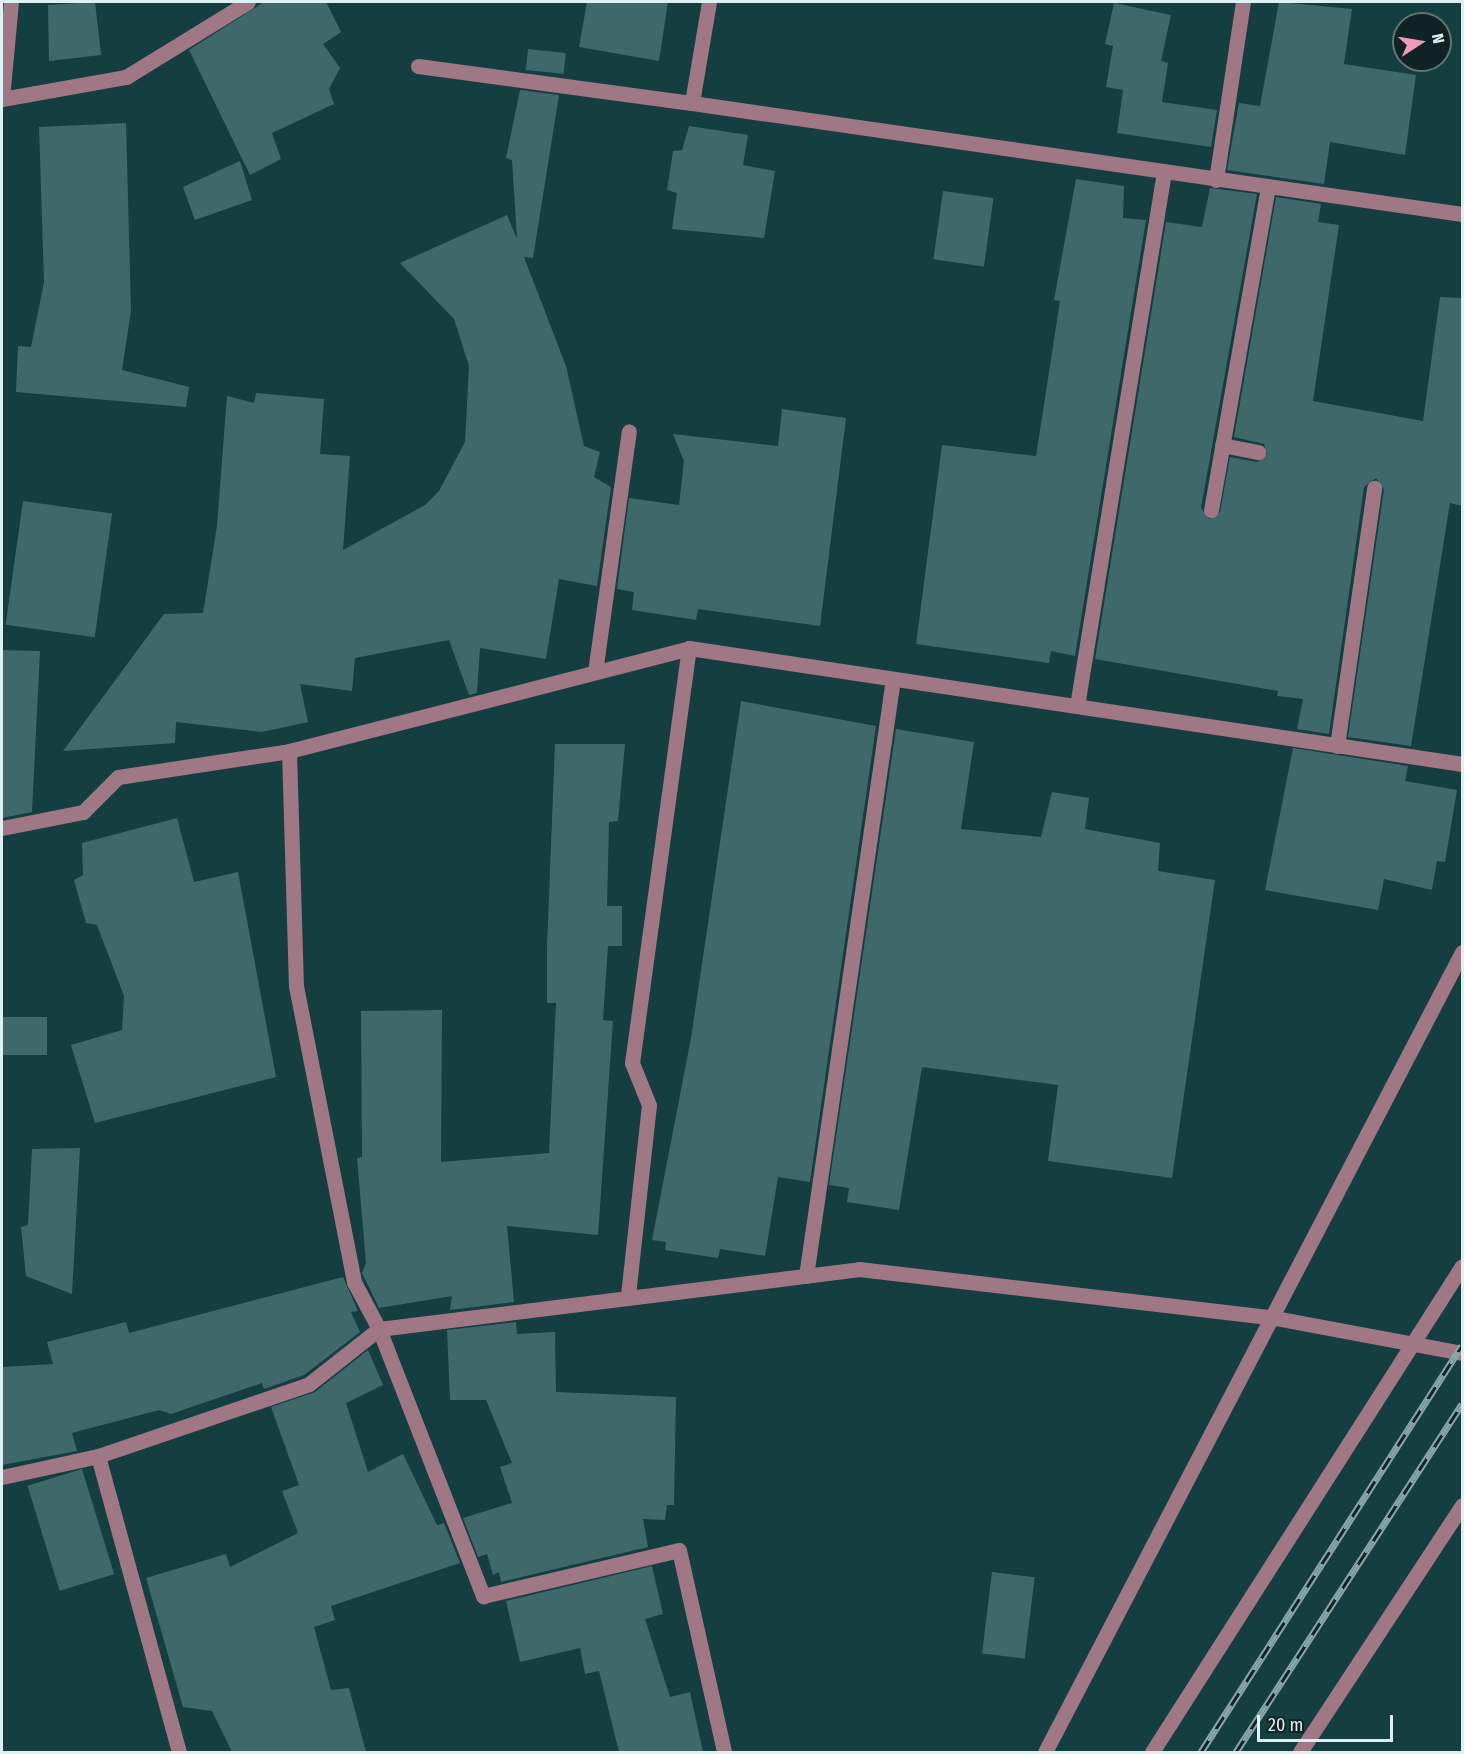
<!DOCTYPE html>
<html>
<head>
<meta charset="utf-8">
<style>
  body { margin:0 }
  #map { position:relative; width:1464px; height:1754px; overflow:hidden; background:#143e40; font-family:"Fira Sans Condensed",sans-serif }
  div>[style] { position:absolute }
  .building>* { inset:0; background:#3f686a; transform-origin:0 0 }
  .minor>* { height:15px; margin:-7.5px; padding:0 7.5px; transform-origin:7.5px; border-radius:7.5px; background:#a07785 }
  .rail>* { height:7px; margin-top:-3.5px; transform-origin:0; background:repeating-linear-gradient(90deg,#102223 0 14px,#88a6a8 0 28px); box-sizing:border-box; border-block:2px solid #88a6a8 }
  span { translate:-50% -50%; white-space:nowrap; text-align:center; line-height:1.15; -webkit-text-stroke:6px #102223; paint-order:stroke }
  .frame { position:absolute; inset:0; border:3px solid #dbf1f2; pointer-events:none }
  .north { position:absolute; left:1392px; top:12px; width:60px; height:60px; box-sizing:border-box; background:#102223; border:2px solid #617576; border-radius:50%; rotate:78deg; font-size:16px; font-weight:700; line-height:24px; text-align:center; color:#dbf1f2 }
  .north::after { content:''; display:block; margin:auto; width:21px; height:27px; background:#ef9ab8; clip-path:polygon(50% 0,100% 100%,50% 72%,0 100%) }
  .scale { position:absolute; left:1257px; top:1715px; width:136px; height:27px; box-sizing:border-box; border:3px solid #dbf1f2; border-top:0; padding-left:8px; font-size:18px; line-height:21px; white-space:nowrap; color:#dbf1f2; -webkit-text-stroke:4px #102223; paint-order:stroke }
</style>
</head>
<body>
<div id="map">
  <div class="building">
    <div style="clip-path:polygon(95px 2px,101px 55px,49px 61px,48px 5px)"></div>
    <div style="clip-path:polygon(264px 2px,326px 2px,341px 32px,323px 44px,340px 68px,329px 89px,334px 104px,272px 133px,281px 159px,250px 175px,189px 50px)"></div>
    <div style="clip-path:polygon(587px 2px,668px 2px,659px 61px,579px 47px)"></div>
    <div style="clip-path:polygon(1279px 2px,1352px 9px,1344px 64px,1416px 75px,1405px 155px,1330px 142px,1324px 184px,1227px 170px,1239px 103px,1260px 106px)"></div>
    <div style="clip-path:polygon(1114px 3px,1171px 15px,1161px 61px,1168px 63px,1162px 102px,1217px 110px,1211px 147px,1117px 133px,1123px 90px,1106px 87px,1113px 46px,1105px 44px)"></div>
    <div style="left:528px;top:49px;width:38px;height:21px;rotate:6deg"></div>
    <div style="clip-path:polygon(520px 90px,559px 95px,533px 258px,524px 257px,566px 366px,584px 446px,600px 452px,594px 477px,611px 487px,597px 586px,559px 579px,546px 659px,480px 648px,477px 693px,469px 695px,449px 640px,355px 658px,352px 691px,300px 684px,308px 722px,262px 732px,176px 722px,175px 743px,63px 751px,164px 614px,203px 613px,217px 526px,227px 396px,254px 403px,256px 393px,324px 399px,320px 454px,350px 456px,343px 550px,425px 505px,439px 491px,465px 442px,469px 366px,454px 319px,400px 263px,507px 215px,517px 239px,512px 160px,506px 158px)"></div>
    <div style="clip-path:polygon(126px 123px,131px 311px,122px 370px,189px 387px,186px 407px,16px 392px,18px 346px,31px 347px,44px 282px,39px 127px)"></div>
    <div style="clip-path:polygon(689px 126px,748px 135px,743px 165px,775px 171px,764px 238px,672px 229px,677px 193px,667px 190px,673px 151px,682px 150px)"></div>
    <div style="clip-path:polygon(240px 161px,252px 200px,195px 220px,183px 187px)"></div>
    <div style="clip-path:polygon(1076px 179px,1124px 186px,1123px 218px,1146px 220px,1075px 656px,1051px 651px,1049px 663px,916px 644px,942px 445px,1036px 456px,1060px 301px,1054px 300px)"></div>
    <div style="clip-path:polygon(1210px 188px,1257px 194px,1201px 508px,1209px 519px,1220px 512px,1230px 457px,1257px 462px,1267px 454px,1264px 444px,1234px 437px,1276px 197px,1321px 204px,1318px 222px,1339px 225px,1313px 401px,1423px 421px,1440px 297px,1462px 298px,1462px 506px,1450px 503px,1411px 746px,1348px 737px,1384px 489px,1376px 478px,1364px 487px,1329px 734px,1297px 729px,1303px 699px,1277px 696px,1278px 691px,1095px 659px,1166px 222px,1202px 227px)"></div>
    <div style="left:943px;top:191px;width:51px;height:69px;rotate:8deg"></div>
    <div style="clip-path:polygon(782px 409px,846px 418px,820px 626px,698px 609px,696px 620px,632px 610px,634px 592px,617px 589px,629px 498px,679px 505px,684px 461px,673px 434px,778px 446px)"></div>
    <div style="left:23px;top:501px;width:90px;height:125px;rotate:8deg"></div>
    <div style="clip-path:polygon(2px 650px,40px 651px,32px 812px,2px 818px)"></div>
    <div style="clip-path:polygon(741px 701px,876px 726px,810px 1182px,778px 1177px,765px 1256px,720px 1249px,718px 1258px,665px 1250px,666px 1242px,652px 1240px,691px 1038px)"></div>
    <div style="clip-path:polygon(896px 729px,974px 742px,961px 829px,1041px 837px,1052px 792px,1089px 798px,1085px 829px,1160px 843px,1158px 871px,1215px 880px,1172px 1178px,1048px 1161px,1058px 1085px,922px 1067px,899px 1210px,847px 1202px,849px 1188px,829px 1185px)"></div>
    <div style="clip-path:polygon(555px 744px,625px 744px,618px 821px,609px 822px,607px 906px,622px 906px,622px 946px,608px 946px,603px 1020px,613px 1021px,598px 1235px,507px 1226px,514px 1302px,450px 1310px,452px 1296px,379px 1308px,362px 1273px,366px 1263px,357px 1158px,362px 1157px,361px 1011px,442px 1010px,441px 1162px,549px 1153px,556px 1003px,547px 1003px,547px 946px)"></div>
    <div style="clip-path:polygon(1293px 748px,1408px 766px,1405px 781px,1457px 790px,1445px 862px,1437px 861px,1432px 890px,1384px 879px,1378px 910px,1265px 890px)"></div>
    <div style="clip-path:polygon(177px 818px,194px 882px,238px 872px,276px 1077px,95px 1123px,71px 1045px,122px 1030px,124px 996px,97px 925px,86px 923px,74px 880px,83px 875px,82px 843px)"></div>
    <div style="left:2px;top:1017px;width:45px;height:38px"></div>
    <div style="clip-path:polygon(80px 1148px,72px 1294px,26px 1276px,21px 1227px,28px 1225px,32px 1149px)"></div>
    <div style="clip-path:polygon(343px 1277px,358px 1311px,351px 1312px,360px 1332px,304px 1375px,264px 1389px,262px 1383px,171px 1414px,159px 1410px,72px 1433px,77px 1451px,2px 1465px,2px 1367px,53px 1364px,47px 1342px,126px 1322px,129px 1333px)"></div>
    <div style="clip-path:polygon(516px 1322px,517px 1334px,555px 1332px,556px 1392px,676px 1397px,674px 1505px,667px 1505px,665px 1520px,643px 1519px,648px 1547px,501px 1582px,499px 1572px,493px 1575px,487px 1554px,478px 1557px,463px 1518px,512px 1503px,500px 1467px,512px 1463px,486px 1400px,450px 1400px,447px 1330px)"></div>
    <div style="clip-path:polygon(368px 1350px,383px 1385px,346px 1403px,368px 1472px,403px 1454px,437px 1525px,444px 1523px,460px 1563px,331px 1606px,335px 1620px,314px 1627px,331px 1690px,349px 1688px,366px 1752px,232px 1752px,212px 1711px,183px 1707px,146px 1578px,226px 1554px,230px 1567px,298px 1533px,282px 1491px,299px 1485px,271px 1407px,315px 1392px)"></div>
    <div style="left:82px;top:1469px;width:110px;height:57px;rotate:73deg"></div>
    <div style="clip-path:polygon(652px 1566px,663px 1614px,645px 1619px,670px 1697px,690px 1692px,703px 1752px,619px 1752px,599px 1671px,585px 1674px,580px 1648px,520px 1662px,506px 1601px)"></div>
    <div style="left:992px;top:1572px;width:43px;height:82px;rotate:7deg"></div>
  </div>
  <div class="minor">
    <div style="left:709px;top:2px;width:102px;rotate:99.6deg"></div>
    <div style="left:692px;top:103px;width:778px;rotate:8.2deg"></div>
    <div style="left:418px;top:66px;width:276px;rotate:7.7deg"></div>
    <div style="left:2px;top:99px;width:126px;rotate:-10.1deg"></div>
    <div style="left:126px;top:77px;width:143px;rotate:-31.6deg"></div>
    <div style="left:2px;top:99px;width:97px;rotate:-84.7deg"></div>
    <div style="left:1216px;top:180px;width:180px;rotate:-81.4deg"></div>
    <div style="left:1222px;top:445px;width:37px;rotate:11deg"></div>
    <div style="left:1211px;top:510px;width:328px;rotate:-80deg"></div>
    <div style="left:595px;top:672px;width:243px;rotate:-82deg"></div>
    <div style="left:1077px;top:706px;width:541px;rotate:-80.75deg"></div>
    <div style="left:1337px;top:746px;width:261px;rotate:-81.8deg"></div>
    <div style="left:289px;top:751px;width:235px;rotate:88.3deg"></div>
    <div style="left:296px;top:986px;width:302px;rotate:78.9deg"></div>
    <div style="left:354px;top:1282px;width:53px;rotate:62deg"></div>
    <div style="left:379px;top:1329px;width:287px;rotate:68.7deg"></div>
    <div style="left:483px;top:1596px;width:201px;rotate:-13.2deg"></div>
    <div style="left:679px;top:1550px;width:207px;rotate:77.4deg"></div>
    <div style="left:2px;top:828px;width:83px;rotate:-11.2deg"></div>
    <div style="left:83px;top:812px;width:49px;rotate:-45deg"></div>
    <div style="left:118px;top:777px;width:173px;rotate:-8.6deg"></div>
    <div style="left:289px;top:751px;width:413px;rotate:-14.4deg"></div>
    <div style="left:689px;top:648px;width:782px;rotate:8.53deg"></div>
    <div style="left:806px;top:1276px;width:603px;rotate:-81.71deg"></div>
    <div style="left:628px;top:1295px;width:191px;rotate:-83.7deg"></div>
    <div style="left:649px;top:1105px;width:45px;rotate:-112deg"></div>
    <div style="left:632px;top:1063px;width:419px;rotate:-82.2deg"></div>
    <div style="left:98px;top:1456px;width:307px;rotate:74.7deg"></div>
    <div style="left:2px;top:1477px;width:98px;rotate:-12.3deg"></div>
    <div style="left:98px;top:1456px;width:223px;rotate:-18.8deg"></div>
    <div style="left:309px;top:1384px;width:89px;rotate:-38.2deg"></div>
    <div style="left:379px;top:1329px;width:484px;rotate:-7.1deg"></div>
    <div style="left:859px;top:1269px;width:414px;rotate:6.7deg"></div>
    <div style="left:1270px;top:1317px;width:195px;rotate:10.6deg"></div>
    <div style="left:1045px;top:1752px;width:902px;rotate:-62.47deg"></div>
    <div style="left:1152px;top:1752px;width:576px;rotate:-57.47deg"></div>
    <div style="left:1300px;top:1752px;width:295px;rotate:-56.7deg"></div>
  </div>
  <div class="rail">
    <div style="left:1201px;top:1752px;width:483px;rotate:-57.3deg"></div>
    <div style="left:1236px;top:1752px;width:415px;rotate:-57deg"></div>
  </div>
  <div class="frame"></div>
  <div class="north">N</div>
  <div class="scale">20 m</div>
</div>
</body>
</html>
